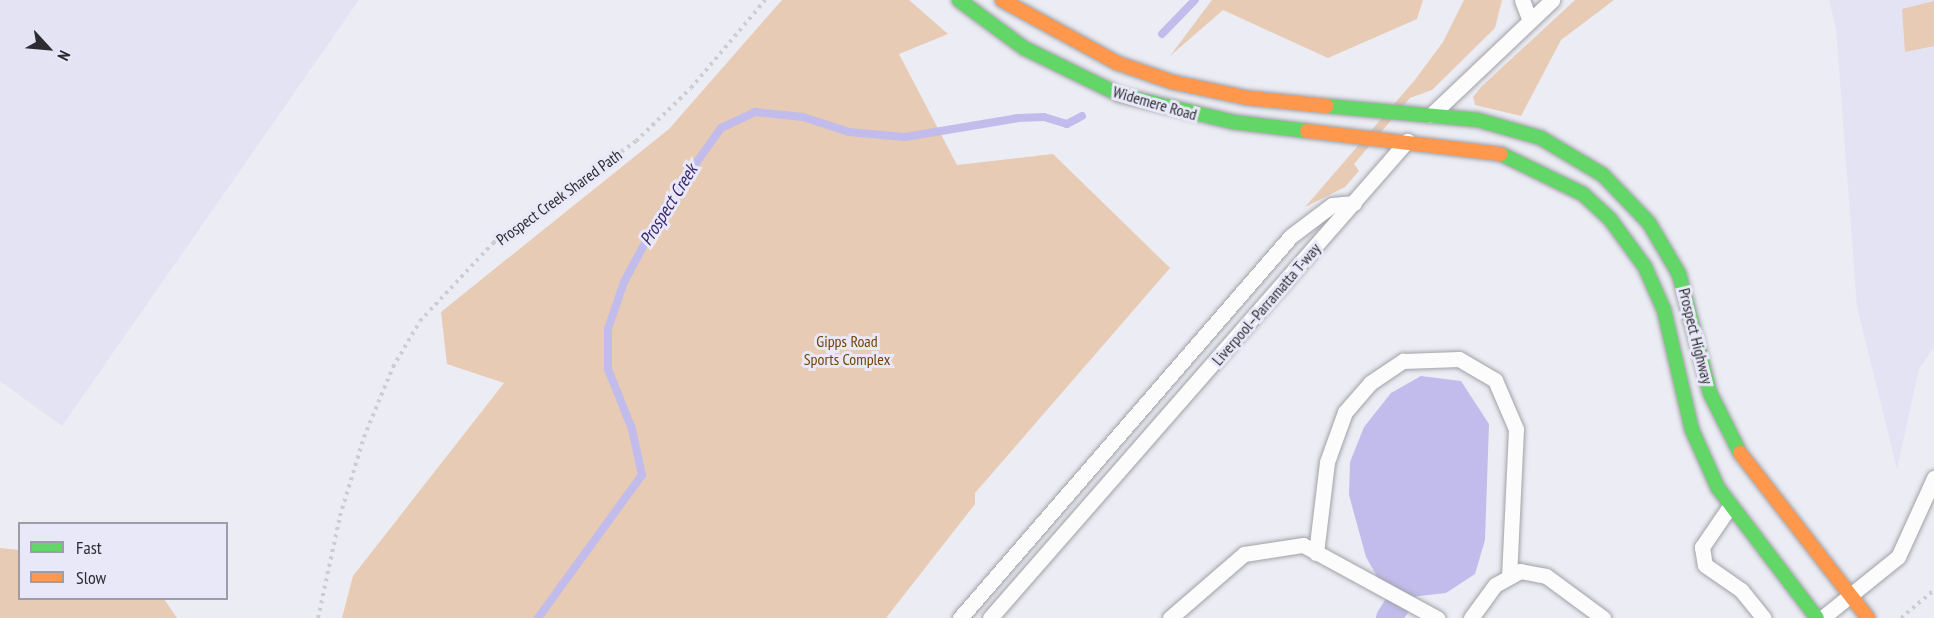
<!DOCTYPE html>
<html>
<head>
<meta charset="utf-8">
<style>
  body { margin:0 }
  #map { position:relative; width:1934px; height:618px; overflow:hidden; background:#ececf4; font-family:"PT Sans Narrow",sans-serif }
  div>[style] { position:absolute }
  .built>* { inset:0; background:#e4e3f3 }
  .green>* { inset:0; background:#e7cbb4 }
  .water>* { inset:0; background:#c1bceb }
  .stream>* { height:8px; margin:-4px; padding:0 4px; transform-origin:4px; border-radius:4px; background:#c1bceb }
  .canal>* { height:26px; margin:-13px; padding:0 13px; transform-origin:13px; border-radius:13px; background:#c1bceb }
  .path>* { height:4px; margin-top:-2px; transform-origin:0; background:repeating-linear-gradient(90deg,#cdcdcf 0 3px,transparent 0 7.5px) }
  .roads { filter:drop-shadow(0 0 2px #a1a1a7) drop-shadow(0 0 2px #a1a1a7) }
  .lane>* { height:15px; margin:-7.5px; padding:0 7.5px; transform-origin:7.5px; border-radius:7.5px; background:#fcfcfd }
  .fast>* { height:14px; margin:-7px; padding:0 7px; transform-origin:7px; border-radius:7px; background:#63d668 }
  .slow>* { height:14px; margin:-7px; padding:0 7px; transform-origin:7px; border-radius:7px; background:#ff974d }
  span { translate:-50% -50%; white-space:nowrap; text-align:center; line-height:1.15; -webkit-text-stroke:6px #e9e8f8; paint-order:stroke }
  .street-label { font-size:16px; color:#2c2c32 }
  .park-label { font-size:16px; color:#734301 }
  .water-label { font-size:18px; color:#35236c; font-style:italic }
  .legend { position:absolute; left:18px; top:522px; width:210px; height:78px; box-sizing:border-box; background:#e9e8f8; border:2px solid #9d9da9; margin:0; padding:8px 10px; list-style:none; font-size:18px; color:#2c2c32 }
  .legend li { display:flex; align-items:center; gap:12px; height:30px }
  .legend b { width:30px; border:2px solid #9d9da9 }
  .north { position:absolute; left:18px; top:18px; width:60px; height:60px; -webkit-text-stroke:4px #e9e8f8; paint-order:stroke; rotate:116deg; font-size:16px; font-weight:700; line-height:24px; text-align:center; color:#2c2c32 }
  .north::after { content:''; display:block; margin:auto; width:21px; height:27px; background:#2c2c32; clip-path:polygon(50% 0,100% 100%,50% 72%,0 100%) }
</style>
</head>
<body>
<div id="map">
  <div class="built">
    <div style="clip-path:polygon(0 0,359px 0,62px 426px,0 381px)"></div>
    <div style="clip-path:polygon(1829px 0,1934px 0,1934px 347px,1919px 369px,1897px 469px,1857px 307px,1836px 29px)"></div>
  </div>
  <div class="green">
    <div style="clip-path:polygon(782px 0,909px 0,948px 34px,899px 54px,957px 165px,1053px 154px,1170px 268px,975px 493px,975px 504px,886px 618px,342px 618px,353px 576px,504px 383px,447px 364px,441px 312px,669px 129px)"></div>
    <div style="clip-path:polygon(1212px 0,1423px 0,1417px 19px,1328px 58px,1223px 10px,1170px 56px)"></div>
    <div style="clip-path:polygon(1464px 0,1502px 0,1495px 28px,1432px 90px,1410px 98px,1354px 164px,1359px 171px,1345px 187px,1305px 207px,1414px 81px,1443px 42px)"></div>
    <div style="clip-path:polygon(1575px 0,1614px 0,1561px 40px,1521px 116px,1475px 105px,1473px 97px,1481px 87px)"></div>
    <div style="clip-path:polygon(1934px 1px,1934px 46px,1905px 52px,1902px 9px)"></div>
    <div style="clip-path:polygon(0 548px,19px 550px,20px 598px,164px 599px,177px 618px,0 618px)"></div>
  </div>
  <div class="water">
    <div style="clip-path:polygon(1421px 376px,1461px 381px,1489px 424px,1485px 540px,1475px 574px,1446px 593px,1402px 598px,1379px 580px,1366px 557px,1349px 495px,1350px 462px,1364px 427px,1391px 393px)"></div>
  </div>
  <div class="stream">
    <div style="left:1162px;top:34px;width:47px;rotate:-45.9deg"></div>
    <div style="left:538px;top:618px;width:177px;rotate:-54deg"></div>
    <div style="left:642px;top:475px;width:47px;rotate:-102.3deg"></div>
    <div style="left:632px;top:429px;width:65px;rotate:-111.8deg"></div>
    <div style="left:608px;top:369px;width:40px;rotate:-90deg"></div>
    <div style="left:608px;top:329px;width:50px;rotate:-71.2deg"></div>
    <div style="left:624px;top:282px;width:81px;rotate:-61.8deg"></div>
    <div style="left:662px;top:211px;width:102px;rotate:-54.6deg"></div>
    <div style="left:721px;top:128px;width:38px;rotate:-25deg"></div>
    <div style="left:755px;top:112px;width:48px;rotate:5.9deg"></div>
    <div style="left:803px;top:117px;width:48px;rotate:18.1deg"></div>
    <div style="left:849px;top:132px;width:56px;rotate:5.1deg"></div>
    <div style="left:905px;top:137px;width:115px;rotate:-9.5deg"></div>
    <div style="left:1018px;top:118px;width:26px;rotate:-2deg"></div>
    <div style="left:1044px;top:117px;width:24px;rotate:17deg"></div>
    <div style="left:1067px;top:124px;width:17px;rotate:-28deg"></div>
  </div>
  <div class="canal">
    <div style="left:1389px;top:618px;width:24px;rotate:-57deg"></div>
  </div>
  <div class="path">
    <div style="left:318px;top:618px;width:104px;rotate:-77.8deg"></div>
    <div style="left:340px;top:516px;width:83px;rotate:-73.1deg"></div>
    <div style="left:364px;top:437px;width:76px;rotate:-67.5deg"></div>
    <div style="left:393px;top:367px;width:53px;rotate:-59.6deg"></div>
    <div style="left:420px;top:321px;width:107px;rotate:-46.9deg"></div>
    <div style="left:493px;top:243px;width:176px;rotate:-35.5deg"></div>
    <div style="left:636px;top:141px;width:76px;rotate:-43.9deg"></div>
    <div style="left:691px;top:88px;width:115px;rotate:-49.9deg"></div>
    <div style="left:1901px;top:618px;width:43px;rotate:-40.3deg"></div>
  </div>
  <div class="roads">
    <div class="lane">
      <div style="left:1522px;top:0;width:22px;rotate:69deg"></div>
      <div style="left:1431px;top:115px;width:167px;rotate:-43.5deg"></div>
      <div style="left:1730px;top:506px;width:50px;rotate:124.3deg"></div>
      <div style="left:1702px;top:547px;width:18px;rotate:81deg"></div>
      <div style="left:1705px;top:565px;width:44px;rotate:34.8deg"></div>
      <div style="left:1741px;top:590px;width:36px;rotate:51deg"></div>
      <div style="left:1316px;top:553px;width:92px;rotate:-83.1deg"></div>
      <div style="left:1327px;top:462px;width:53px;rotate:-70.2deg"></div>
      <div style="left:1345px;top:412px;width:38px;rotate:-49deg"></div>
      <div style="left:1370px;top:383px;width:40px;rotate:-34deg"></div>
      <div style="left:1403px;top:361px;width:56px;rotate:-2deg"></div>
      <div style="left:1459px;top:359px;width:42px;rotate:30.3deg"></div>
      <div style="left:1495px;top:380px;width:53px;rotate:66.8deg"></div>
      <div style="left:1516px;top:429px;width:148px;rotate:92.7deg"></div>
      <div style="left:960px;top:618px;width:505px;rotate:-49.09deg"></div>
      <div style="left:1291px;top:236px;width:51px;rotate:-37.1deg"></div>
      <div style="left:1332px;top:205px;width:22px;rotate:-5deg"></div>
      <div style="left:990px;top:618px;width:634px;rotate:-48.84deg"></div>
      <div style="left:1170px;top:618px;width:98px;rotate:-40.9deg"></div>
      <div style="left:1244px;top:554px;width:60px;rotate:-8.7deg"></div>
      <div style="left:1303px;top:545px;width:153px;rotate:28.6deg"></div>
      <div style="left:1471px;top:618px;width:41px;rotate:-54deg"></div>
      <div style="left:1495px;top:585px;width:29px;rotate:-29deg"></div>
      <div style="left:1520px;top:571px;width:26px;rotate:11deg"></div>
      <div style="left:1546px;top:576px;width:71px;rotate:36.4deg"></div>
      <div style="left:1822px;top:618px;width:97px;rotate:-38.8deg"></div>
      <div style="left:1898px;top:557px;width:87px;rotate:-65.5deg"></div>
    </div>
    <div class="fast">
      <div style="left:959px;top:0;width:81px;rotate:36.4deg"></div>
      <div style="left:1024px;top:48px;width:107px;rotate:26.1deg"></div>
      <div style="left:1120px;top:95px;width:116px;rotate:13.4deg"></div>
      <div style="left:1233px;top:122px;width:75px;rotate:6.9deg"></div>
      <div style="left:1327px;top:106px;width:152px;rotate:5.3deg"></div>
      <div style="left:1478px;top:120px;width:66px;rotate:15.9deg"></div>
      <div style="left:1541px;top:138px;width:72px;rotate:30.8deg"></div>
      <div style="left:1603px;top:175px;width:66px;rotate:46.2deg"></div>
      <div style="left:1649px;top:223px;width:59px;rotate:59.5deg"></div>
      <div style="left:1679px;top:274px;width:123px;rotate:75.4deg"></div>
      <div style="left:1710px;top:393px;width:67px;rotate:63.4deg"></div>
      <div style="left:1501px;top:154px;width:91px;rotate:26deg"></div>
      <div style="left:1583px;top:194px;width:37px;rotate:43deg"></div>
      <div style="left:1610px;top:219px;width:59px;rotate:53.9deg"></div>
      <div style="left:1645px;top:267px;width:47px;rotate:66.2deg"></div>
      <div style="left:1664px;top:310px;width:123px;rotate:76.9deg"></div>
      <div style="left:1692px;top:430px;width:64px;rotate:65.9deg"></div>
      <div style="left:1718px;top:488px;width:163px;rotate:52.7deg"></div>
    </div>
    <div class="slow">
      <div style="left:1002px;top:0;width:131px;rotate:28.7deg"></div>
      <div style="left:1117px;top:63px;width:58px;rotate:19.1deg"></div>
      <div style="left:1172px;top:82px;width:78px;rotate:11.9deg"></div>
      <div style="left:1248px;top:98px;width:79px;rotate:5.8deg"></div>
      <div style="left:1307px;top:131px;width:195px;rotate:6.8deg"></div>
      <div style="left:1740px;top:453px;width:209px;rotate:52.2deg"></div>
    </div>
  </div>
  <div class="street-label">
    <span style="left:1155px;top:103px;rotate:16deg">Widemere Road</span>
    <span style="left:559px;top:197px;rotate:-36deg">Prospect Creek Shared Path</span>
    <span style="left:1266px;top:304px;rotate:-49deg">Liverpool–Parramatta T-way</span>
    <span style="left:1696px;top:336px;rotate:76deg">Prospect Highway</span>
  </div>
  <div class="park-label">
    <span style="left:847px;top:350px">Gipps Road<br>Sports Complex</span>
  </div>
  <div class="water-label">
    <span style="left:669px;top:205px;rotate:-58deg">Prospect Creek</span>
  </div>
  <ul class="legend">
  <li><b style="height:8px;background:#63d668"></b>Fast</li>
  <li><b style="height:8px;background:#ff974d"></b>Slow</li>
  </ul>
  <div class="north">N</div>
</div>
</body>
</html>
